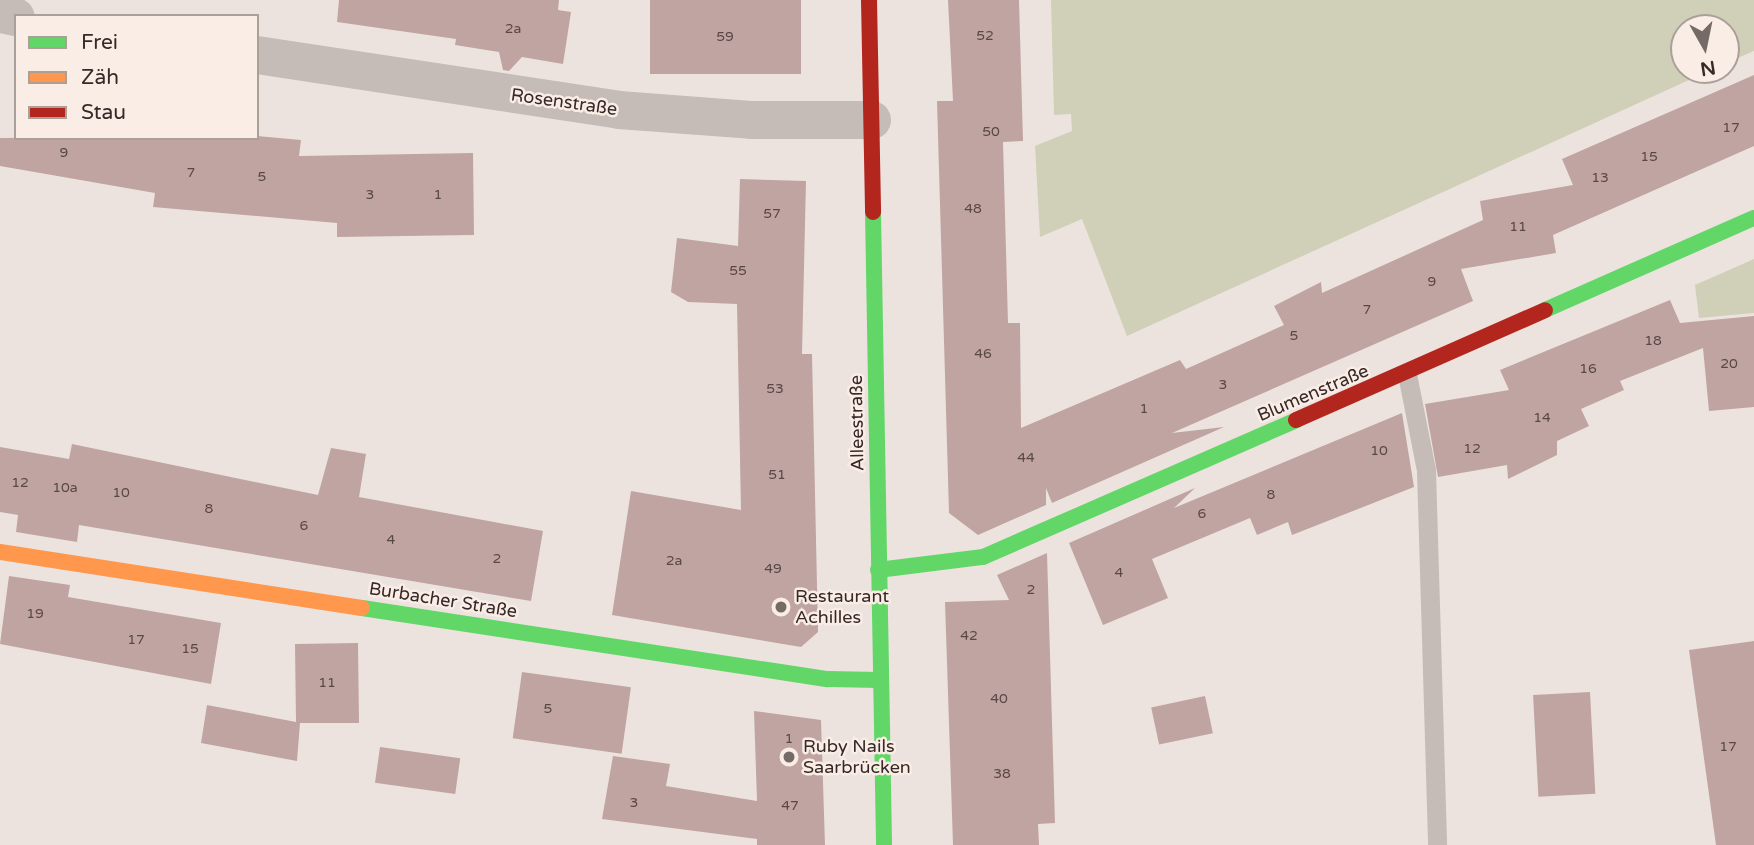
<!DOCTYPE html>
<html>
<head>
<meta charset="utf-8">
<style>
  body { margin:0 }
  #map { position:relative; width:1754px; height:845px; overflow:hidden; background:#ece3df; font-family:"Varela Round",sans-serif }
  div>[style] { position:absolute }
  .green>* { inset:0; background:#d0d0b9 }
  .building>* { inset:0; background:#c0a4a1; transform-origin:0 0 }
  .lane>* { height:19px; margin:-9.5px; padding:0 9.5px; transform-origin:9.5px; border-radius:9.5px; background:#c5bcb8 }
  .street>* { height:38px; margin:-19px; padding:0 19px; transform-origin:19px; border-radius:19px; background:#c5bcb8 }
  .fast>* { height:16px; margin:-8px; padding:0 8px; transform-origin:8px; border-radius:8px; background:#63d668 }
  .slow>* { height:16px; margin:-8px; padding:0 8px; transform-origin:8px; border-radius:8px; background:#ff974d }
  .jam>* { height:16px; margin:-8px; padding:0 8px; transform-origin:8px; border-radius:8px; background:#b3261e }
  .dots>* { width:19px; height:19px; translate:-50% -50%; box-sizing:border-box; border:4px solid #f9ede6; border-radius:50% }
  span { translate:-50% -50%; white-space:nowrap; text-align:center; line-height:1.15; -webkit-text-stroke:5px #f9ede6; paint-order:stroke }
  .number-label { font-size:14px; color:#584846 }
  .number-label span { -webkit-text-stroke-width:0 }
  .street-label { font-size:18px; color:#362927 }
  .poi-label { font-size:18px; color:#362927 }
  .left { translate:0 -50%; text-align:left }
  .legend { position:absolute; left:14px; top:14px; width:245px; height:126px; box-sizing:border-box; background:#f9ede6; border:2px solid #ab9f9a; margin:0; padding:9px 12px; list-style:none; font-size:21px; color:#362927 }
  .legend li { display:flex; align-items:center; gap:14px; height:35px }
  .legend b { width:35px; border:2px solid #ab9f9a }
  .north { position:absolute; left:1670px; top:14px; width:70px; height:70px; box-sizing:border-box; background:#f9ede6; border:2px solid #ab9f9a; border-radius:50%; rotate:171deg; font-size:19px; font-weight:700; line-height:28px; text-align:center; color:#362927 }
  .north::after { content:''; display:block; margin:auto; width:24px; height:32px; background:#766a67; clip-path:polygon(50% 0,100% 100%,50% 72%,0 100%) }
</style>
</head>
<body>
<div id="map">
  <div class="green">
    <div style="clip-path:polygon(1051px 0,1754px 0,1754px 51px,1726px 63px,1726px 28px,1684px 28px,1684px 70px,1711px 70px,1127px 336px,1082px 219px,1040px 237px,1035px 146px,1072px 131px,1071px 114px,1054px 115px)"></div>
    <div style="clip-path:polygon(1754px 259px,1754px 313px,1699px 318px,1695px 285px)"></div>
  </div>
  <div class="building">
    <div style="clip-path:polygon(339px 0,559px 0,558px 10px,571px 12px,563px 64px,522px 57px,509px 71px,503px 70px,499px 52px,455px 45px,456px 39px,337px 22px)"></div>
    <div style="left:650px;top:0;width:151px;height:74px"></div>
    <div style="clip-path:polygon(948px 0,1019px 0,1023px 141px,1003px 142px,1008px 323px,1020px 323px,1021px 428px,1180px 360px,1186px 369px,1284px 325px,1274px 306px,1321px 282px,1322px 293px,1483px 220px,1480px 201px,1573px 185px,1562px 159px,1754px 75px,1754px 146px,1553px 235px,1556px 253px,1461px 269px,1473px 301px,1172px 433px,1224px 427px,1052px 503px,1046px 488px,1046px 505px,978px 535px,949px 513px,937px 101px,953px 101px)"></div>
    <div style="clip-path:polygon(257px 136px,301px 140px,299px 156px,473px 153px,474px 235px,337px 237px,337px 223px,153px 207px,155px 193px,0 166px,0 138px)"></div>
    <div style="clip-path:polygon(740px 179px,806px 181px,802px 354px,812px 354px,818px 632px,801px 647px,612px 615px,631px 491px,741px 510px,737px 304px,688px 302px,671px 292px,677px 238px,738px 246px)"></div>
    <div style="clip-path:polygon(1670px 300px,1680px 323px,1754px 316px,1754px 407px,1709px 411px,1703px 348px,1620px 381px,1624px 390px,1581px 409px,1589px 426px,1557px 441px,1557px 455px,1508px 479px,1507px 465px,1438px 477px,1425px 404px,1509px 390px,1500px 370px)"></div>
    <div style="clip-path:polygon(1402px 413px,1414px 487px,1292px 535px,1288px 522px,1257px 535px,1250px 518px,1152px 559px,1168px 598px,1103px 625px,1069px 543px,1195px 488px,1174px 508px)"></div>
    <div style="clip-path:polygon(72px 444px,318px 495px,331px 448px,366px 454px,359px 497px,543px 531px,531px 601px,79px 525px,77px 542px,16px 532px,18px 515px,0 512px,0 447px,69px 459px)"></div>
    <div style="clip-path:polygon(1047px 553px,1055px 823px,1038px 824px,1039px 845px,953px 845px,945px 602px,1009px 600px,997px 575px)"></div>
    <div style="clip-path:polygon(9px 576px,70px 585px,68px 597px,221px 623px,211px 684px,0 644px)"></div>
    <div style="clip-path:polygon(1754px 641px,1754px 845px,1716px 845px,1689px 650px)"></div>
    <div style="clip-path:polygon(358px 643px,359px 723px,300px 723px,297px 761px,201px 743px,207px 705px,296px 722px,295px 644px)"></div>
    <div style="left:522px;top:672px;width:110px;height:67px;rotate:8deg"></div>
    <div style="left:1590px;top:692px;width:102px;height:57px;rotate:87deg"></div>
    <div style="left:1205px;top:696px;width:38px;height:55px;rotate:78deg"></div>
    <div style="clip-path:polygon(754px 711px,821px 720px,825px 845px,757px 845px,757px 839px,602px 819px,613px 756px,670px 764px,666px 786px,757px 801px)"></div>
    <div style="left:380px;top:747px;width:81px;height:36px;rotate:8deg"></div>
  </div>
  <div class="lane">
    <div style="left:1407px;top:374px;width:98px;rotate:78.8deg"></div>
    <div style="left:1426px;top:470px;width:375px;rotate:88.3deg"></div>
  </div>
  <div class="street">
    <div style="left:0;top:14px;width:16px;rotate:11deg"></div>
    <div style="left:257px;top:55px;width:366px;rotate:8.6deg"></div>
    <div style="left:619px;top:110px;width:132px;rotate:4.3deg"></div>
    <div style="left:751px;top:120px;width:121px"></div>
  </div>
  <div class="fast">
    <div style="left:873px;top:212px;width:633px;rotate:89deg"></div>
    <div style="left:1545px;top:310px;width:228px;rotate:-23.8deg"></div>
    <div style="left:878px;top:570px;width:106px;rotate:-7.1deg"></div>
    <div style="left:983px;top:557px;width:342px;rotate:-23.6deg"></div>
    <div style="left:362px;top:608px;width:471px;rotate:8.7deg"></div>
    <div style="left:828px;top:679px;width:52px;rotate:1.1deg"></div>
  </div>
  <div class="slow">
    <div style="left:0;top:552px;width:366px;rotate:8.8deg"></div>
  </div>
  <div class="jam">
    <div style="left:869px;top:0;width:212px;rotate:88.9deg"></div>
    <div style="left:1296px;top:420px;width:272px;rotate:-23.8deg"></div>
  </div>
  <div class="dots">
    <div style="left:781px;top:607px;background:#766a67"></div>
    <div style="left:789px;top:757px;background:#766a67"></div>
  </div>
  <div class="number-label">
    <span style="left:513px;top:29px">2a</span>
    <span style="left:985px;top:36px">52</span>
    <span style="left:725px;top:37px">59</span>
    <span style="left:1731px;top:128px">17</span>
    <span style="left:991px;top:132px">50</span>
    <span style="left:64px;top:153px">9</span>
    <span style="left:1649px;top:157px">15</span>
    <span style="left:191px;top:173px">7</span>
    <span style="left:262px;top:177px">5</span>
    <span style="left:1600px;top:178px">13</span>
    <span style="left:370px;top:195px">3</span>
    <span style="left:438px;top:195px">1</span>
    <span style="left:973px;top:209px">48</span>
    <span style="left:772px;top:214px">57</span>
    <span style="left:1518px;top:227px">11</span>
    <span style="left:738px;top:271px">55</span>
    <span style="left:1432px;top:282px">9</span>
    <span style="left:1367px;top:310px">7</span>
    <span style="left:1294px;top:336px">5</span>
    <span style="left:1653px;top:341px">18</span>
    <span style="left:983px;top:354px">46</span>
    <span style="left:1729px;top:364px">20</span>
    <span style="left:1588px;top:369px">16</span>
    <span style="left:1223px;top:385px">3</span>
    <span style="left:775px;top:389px">53</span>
    <span style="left:1144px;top:409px">1</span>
    <span style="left:1542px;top:418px">14</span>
    <span style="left:1472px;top:449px">12</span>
    <span style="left:1379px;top:451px">10</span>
    <span style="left:1026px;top:458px">44</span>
    <span style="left:777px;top:475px">51</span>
    <span style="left:20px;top:483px">12</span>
    <span style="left:65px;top:488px">10a</span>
    <span style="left:121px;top:493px">10</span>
    <span style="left:1271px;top:495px">8</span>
    <span style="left:209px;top:509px">8</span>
    <span style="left:1202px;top:514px">6</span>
    <span style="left:304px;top:526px">6</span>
    <span style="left:391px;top:540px">4</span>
    <span style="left:497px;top:559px">2</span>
    <span style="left:674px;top:561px">2a</span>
    <span style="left:773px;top:569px">49</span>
    <span style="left:1119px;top:573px">4</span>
    <span style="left:1031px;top:590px">2</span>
    <span style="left:35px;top:614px">19</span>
    <span style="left:969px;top:636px">42</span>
    <span style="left:136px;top:640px">17</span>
    <span style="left:190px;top:649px">15</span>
    <span style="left:327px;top:683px">11</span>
    <span style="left:999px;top:699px">40</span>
    <span style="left:548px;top:709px">5</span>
    <span style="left:789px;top:739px">1</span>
    <span style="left:1728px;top:747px">17</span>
    <span style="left:1002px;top:774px">38</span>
    <span style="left:634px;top:803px">3</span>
    <span style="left:790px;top:806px">47</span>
  </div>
  <div class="street-label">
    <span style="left:564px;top:102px;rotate:8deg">Rosenstraße</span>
    <span style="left:1313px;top:393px;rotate:-23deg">Blumenstraße</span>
    <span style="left:857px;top:423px;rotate:-91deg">Alleestraße</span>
    <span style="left:443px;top:600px;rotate:9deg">Burbacher Straße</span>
  </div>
  <div class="poi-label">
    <span class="left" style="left:795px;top:607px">Restaurant<br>Achilles</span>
    <span class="left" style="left:803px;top:757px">Ruby Nails<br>Saarbrücken</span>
  </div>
  <ul class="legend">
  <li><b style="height:9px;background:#63d668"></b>Frei</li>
  <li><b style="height:9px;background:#ff974d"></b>Zäh</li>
  <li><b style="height:9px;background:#b3261e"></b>Stau</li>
  </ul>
  <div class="north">N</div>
</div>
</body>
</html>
